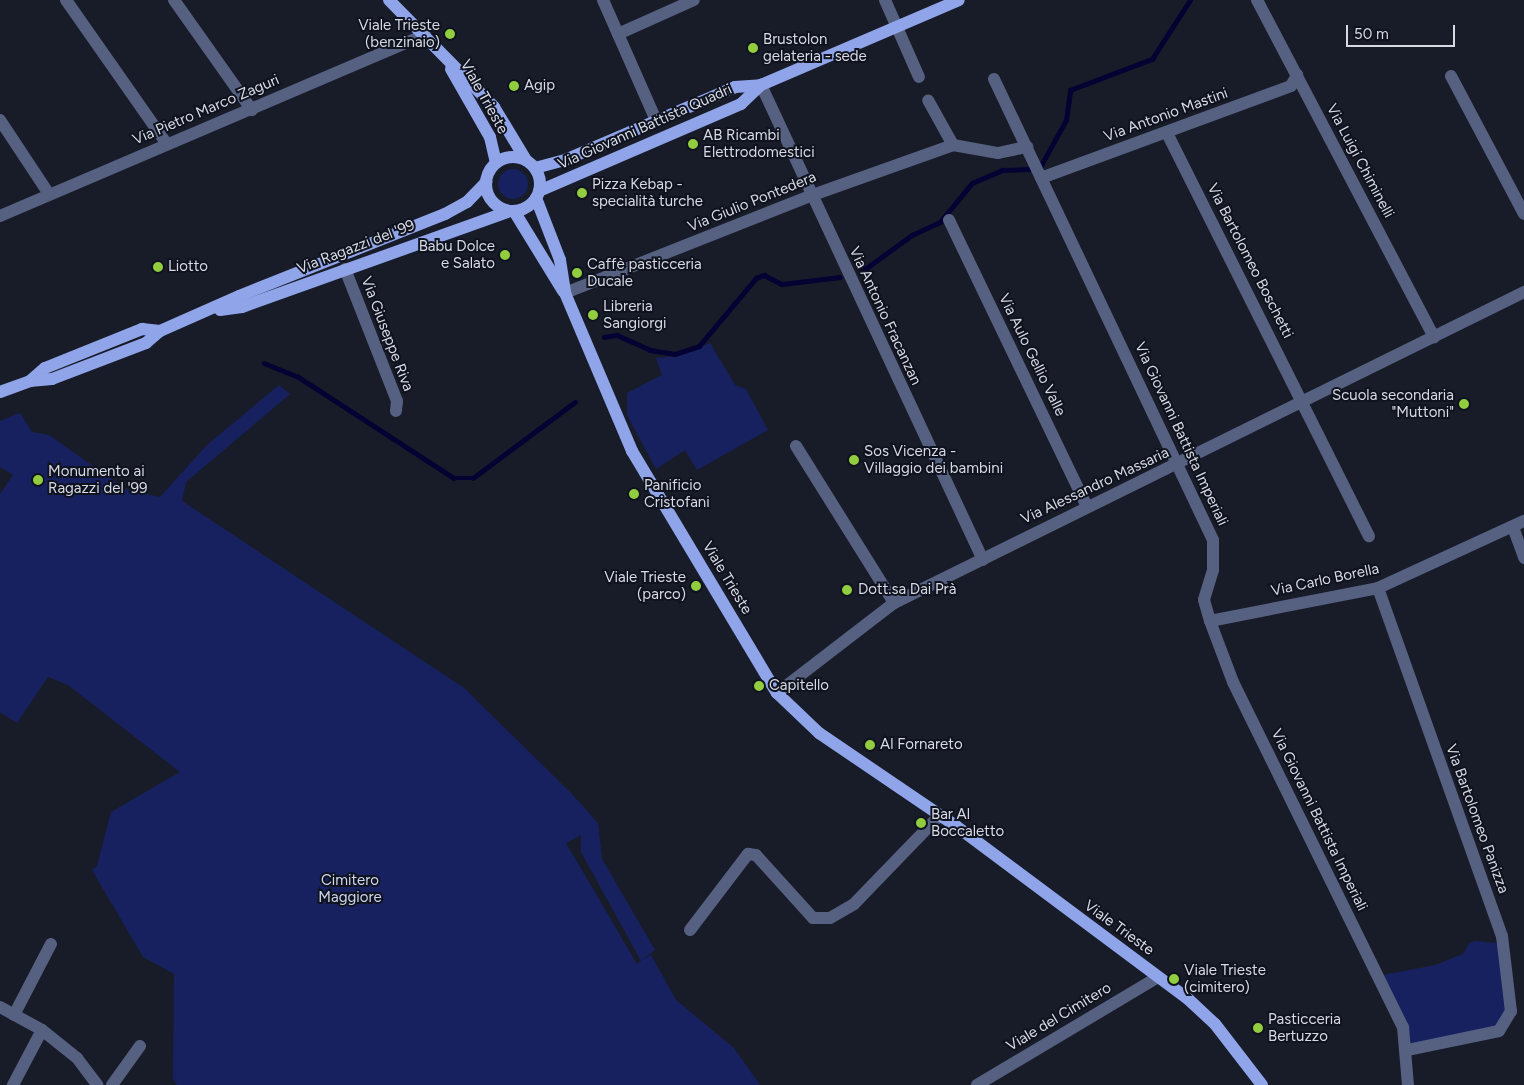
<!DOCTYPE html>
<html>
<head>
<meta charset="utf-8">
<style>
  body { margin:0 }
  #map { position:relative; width:1524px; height:1085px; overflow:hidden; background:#181c29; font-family:Figtree,sans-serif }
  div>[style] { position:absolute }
  .green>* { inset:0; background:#172160 }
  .round { border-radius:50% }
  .stream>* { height:4.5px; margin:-2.25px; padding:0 2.25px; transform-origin:2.25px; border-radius:2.25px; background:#040133 }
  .minor>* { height:12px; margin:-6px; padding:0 6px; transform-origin:6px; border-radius:6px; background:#566081 }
  .major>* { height:12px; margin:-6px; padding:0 6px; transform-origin:6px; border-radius:6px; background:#8fa4e9 }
  .major>.ring { margin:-6px; padding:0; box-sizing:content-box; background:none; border:12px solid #8fa4e9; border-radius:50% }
  .dots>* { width:14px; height:14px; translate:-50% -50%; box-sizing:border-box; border:2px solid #0f131f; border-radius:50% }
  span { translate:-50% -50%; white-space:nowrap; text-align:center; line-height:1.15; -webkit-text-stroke:4px #0f131f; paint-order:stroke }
  .poi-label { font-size:15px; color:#d7dae3 }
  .right { translate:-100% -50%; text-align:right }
  .left { translate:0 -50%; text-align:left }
  .street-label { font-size:15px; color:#d7dae3 }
  .park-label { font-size:15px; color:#d0d7ec }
  .scale { position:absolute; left:1346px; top:25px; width:109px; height:22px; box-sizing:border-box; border:2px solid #d7dae3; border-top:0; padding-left:6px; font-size:15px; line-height:18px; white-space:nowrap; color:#d7dae3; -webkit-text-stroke:4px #0f131f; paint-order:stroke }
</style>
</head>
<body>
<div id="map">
  <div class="green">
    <div class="round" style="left:498px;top:169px;width:30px;height:30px"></div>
    <div style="clip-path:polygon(710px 343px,735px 385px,746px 389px,768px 430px,697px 470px,685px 450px,656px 469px,627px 415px,627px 393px,662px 375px,656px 358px,678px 356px)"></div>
    <div style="clip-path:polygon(evenodd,279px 385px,290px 394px,186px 482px,182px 501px,464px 688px,571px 793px,598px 823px,602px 859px,655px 950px,642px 960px,651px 955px,676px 1000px,734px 1048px,760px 1085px,177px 1085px,173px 1079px,174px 974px,143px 957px,92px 870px,97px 866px,111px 812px,180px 772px,68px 685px,48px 677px,17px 723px,0 712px,0 494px,13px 475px,0 467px,0 421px,20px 413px,32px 432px,49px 435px,127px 490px,160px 497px,207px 445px,279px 385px,581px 835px,581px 852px,641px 961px,637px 964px,566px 843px,581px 835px)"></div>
    <div style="clip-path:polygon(1476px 941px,1503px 944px,1511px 1011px,1499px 1031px,1407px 1050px,1378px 976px,1435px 965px,1463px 954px,1469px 943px)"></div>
  </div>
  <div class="stream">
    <div style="left:861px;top:272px;width:63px;rotate:-36deg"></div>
    <div style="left:912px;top:235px;width:31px;rotate:-25deg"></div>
    <div style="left:940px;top:222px;width:50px;rotate:-50.6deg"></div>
    <div style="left:972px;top:183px;width:33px;rotate:-23deg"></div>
    <div style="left:1002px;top:170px;width:37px;rotate:-2deg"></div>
    <div style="left:1039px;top:169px;width:56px;rotate:-61.1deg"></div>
    <div style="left:1066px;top:120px;width:30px;rotate:-82deg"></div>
    <div style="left:1070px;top:90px;width:88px;rotate:-20.7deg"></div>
    <div style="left:1152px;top:59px;width:70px;rotate:-57.2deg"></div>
    <div style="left:604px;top:337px;width:13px;rotate:-9deg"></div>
    <div style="left:617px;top:335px;width:36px;rotate:24deg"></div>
    <div style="left:650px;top:350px;width:25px;rotate:9deg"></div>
    <div style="left:675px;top:354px;width:25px;rotate:-18deg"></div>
    <div style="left:699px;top:346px;width:89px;rotate:-50deg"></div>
    <div style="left:756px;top:278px;width:9px;rotate:-21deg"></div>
    <div style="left:764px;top:275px;width:20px;rotate:27deg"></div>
    <div style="left:782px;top:284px;width:58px;rotate:-6.9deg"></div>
    <div style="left:264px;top:363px;width:35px;rotate:22deg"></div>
    <div style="left:297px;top:376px;width:187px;rotate:33deg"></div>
    <div style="left:454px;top:478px;width:19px"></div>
    <div style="left:473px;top:478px;width:127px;rotate:-36.7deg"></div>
  </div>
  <div class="minor">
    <div style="left:66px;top:0;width:176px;rotate:55deg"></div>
    <div style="left:174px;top:0;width:135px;rotate:54.7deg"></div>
    <div style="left:603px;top:0;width:129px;rotate:66.2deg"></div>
    <div style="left:885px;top:0;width:84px;rotate:66.2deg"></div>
    <div style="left:1257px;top:0;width:381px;rotate:62.3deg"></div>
    <div style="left:618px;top:34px;width:83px;rotate:-24.1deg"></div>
    <div style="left:1451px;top:76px;width:156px;rotate:62.1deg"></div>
    <div style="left:994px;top:79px;width:510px;rotate:64.59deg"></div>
    <div style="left:1213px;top:540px;width:30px;rotate:90deg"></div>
    <div style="left:1213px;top:570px;width:31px;rotate:107deg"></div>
    <div style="left:1204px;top:600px;width:22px;rotate:74deg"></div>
    <div style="left:1210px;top:621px;width:65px;rotate:69.3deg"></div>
    <div style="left:1233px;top:682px;width:385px;rotate:63.8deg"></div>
    <div style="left:1403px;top:1027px;width:58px;rotate:85.1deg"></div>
    <div style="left:761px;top:85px;width:524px;rotate:64.95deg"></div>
    <div style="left:0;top:120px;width:89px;rotate:56.5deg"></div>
    <div style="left:1167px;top:133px;width:451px;rotate:63.4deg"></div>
    <div style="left:953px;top:145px;width:46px;rotate:10.1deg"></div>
    <div style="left:998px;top:153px;width:30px;rotate:-12deg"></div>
    <div style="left:1041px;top:178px;width:266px;rotate:-20.2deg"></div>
    <div style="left:1291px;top:86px;width:13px;rotate:-61deg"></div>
    <div style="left:0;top:216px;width:462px;rotate:-23.1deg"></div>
    <div style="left:949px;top:220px;width:316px;rotate:64.3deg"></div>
    <div style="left:345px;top:269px;width:142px;rotate:68.5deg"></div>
    <div style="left:397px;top:401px;width:10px;rotate:96deg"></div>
    <div style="left:565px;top:293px;width:264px;rotate:-21.6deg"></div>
    <div style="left:810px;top:196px;width:152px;rotate:-19.6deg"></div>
    <div style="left:953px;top:145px;width:51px;rotate:-119.1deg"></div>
    <div style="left:796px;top:446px;width:185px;rotate:58deg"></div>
    <div style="left:1513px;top:527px;width:33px;rotate:70deg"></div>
    <div style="left:1378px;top:588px;width:369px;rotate:70.4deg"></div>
    <div style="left:1502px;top:936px;width:76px;rotate:83.2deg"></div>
    <div style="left:1511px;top:1011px;width:23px;rotate:121deg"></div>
    <div style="left:1499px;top:1031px;width:94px;rotate:168.3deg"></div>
    <div style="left:1210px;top:621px;width:171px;rotate:-11.1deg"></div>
    <div style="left:1378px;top:588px;width:161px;rotate:-24.7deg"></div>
    <div style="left:777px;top:693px;width:148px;rotate:-37.6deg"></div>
    <div style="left:894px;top:603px;width:703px;rotate:-26.27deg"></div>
    <div style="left:690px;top:930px;width:96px;rotate:-52.7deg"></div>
    <div style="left:748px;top:854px;width:8px;rotate:7deg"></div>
    <div style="left:756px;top:855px;width:85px;rotate:47.9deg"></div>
    <div style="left:813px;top:918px;width:17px"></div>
    <div style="left:830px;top:918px;width:28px;rotate:-30deg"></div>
    <div style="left:854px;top:904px;width:124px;rotate:-46deg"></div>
    <div style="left:0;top:1007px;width:48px;rotate:28.7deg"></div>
    <div style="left:42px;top:1030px;width:45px;rotate:38.7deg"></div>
    <div style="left:77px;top:1058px;width:34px;rotate:53deg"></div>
    <div style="left:14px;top:1015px;width:80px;rotate:-62.5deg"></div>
    <div style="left:13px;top:1085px;width:62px;rotate:-62.2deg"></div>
    <div style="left:112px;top:1085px;width:48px;rotate:-54.3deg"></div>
    <div style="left:977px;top:1085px;width:211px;rotate:-30.8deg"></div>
  </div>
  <div class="major">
    <div style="left:389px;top:0;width:150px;rotate:45.5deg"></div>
    <div style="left:494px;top:107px;width:62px;rotate:58.9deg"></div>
    <div style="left:451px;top:69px;width:78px;rotate:60.2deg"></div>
    <div style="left:490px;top:137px;width:26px;rotate:77deg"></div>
    <div class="ring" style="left:486px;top:157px;width:42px;height:42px"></div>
    <div style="left:535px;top:168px;width:31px;rotate:-15deg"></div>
    <div style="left:565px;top:160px;width:185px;rotate:-23.2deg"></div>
    <div style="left:735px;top:87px;width:26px;rotate:-4deg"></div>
    <div style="left:539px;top:191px;width:220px;rotate:-23.3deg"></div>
    <div style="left:741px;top:104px;width:28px;rotate:-44deg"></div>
    <div style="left:761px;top:85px;width:215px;rotate:-23.2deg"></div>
    <div style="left:536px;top:198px;width:66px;rotate:68.8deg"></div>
    <div style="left:560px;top:260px;width:33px;rotate:81deg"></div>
    <div style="left:565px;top:293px;width:172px;rotate:67deg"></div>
    <div style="left:632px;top:451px;width:282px;rotate:59.1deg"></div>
    <div style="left:777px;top:693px;width:58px;rotate:43.6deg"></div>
    <div style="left:819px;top:733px;width:166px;rotate:34.2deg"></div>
    <div style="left:956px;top:826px;width:288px;rotate:36.7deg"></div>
    <div style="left:1187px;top:998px;width:38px;rotate:43deg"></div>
    <div style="left:1215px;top:1024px;width:77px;rotate:52.4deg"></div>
    <div style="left:514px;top:211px;width:94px;rotate:58.5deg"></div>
    <div style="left:220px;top:310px;width:22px;rotate:-8deg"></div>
    <div style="left:242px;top:307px;width:285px;rotate:-19.7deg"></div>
    <div style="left:30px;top:381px;width:20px;rotate:-41deg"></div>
    <div style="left:45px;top:368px;width:105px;rotate:-21.9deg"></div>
    <div style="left:142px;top:329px;width:18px;rotate:6deg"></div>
    <div style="left:0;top:392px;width:32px;rotate:-20deg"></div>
    <div style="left:30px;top:381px;width:22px;rotate:-5deg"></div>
    <div style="left:52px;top:379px;width:101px;rotate:-21deg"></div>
    <div style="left:146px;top:343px;width:18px;rotate:-41deg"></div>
    <div style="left:160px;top:331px;width:86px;rotate:-23.9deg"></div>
    <div style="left:239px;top:296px;width:222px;rotate:-21.7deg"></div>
    <div style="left:445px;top:214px;width:25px;rotate:-29deg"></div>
    <div style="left:467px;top:202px;width:28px;rotate:-46deg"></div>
  </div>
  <div class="dots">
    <div style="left:450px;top:34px;background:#92cd3f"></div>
    <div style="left:753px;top:48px;background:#92cd3f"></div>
    <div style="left:514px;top:86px;background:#92cd3f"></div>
    <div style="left:693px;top:144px;background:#92cd3f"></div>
    <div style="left:582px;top:193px;background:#92cd3f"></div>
    <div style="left:505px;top:255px;background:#92cd3f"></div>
    <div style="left:158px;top:267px;background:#92cd3f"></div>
    <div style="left:577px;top:273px;background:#92cd3f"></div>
    <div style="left:593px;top:315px;background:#92cd3f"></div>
    <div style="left:1464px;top:404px;background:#92cd3f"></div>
    <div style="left:854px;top:460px;background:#92cd3f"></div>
    <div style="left:38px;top:480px;background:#92cd3f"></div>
    <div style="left:634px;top:494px;background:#92cd3f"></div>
    <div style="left:696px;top:586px;background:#92cd3f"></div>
    <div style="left:847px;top:590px;background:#92cd3f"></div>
    <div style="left:759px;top:686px;background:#92cd3f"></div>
    <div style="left:870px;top:745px;background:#92cd3f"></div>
    <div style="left:921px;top:823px;background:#92cd3f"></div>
    <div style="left:1174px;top:979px;background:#92cd3f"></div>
    <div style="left:1258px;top:1028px;background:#92cd3f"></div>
  </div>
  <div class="poi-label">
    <span class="right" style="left:440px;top:34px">Viale Trieste<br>(benzinaio)</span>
    <span class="left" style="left:763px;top:48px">Brustolon<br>gelateria - sede</span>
    <span class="left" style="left:524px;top:86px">Agip</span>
    <span class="left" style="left:703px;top:144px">AB Ricambi<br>Elettrodomestici</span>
    <span class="left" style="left:592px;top:193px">Pizza Kebap -<br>specialità turche</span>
    <span class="right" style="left:495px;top:255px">Babu Dolce<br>e Salato</span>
    <span class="left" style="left:587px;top:273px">Caffè pasticceria<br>Ducale</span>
    <span class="left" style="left:168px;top:267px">Liotto</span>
    <span class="left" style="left:603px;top:315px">Libreria<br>Sangiorgi</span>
    <span class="right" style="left:1454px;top:404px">Scuola secondaria<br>"Muttoni"</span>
    <span class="left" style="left:864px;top:460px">Sos Vicenza -<br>Villaggio dei bambini</span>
    <span class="left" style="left:48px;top:480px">Monumento ai<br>Ragazzi del '99</span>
    <span class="left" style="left:644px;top:494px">Panificio<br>Cristofani</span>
    <span class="right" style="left:686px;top:586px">Viale Trieste<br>(parco)</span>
    <span class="left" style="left:858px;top:590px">Dott.sa Dai Prà</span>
    <span class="left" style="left:769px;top:686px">Capitello</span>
    <span class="left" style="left:880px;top:745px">Al Fornareto</span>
    <span class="left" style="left:931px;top:823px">Bar Al<br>Boccaletto</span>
    <span class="left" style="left:1184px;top:979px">Viale Trieste<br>(cimitero)</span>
    <span class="left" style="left:1268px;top:1028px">Pasticceria<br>Bertuzzo</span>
  </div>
  <div class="street-label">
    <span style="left:484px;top:97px;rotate:61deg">Viale Trieste</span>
    <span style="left:206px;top:110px;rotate:-23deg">Via Pietro Marco Zaguri</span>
    <span style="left:1166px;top:115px;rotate:-20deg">Via Antonio Mastini</span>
    <span style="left:645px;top:127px;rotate:-24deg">Via Giovanni Battista Quadri</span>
    <span style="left:1360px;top:161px;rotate:62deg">Via Luigi Chiminelli</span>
    <span style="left:752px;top:202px;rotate:-22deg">Via Giulio Pontedera</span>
    <span style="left:356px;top:247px;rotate:-21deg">Via Ragazzi del '99</span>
    <span style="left:1250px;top:261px;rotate:63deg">Via Bartolomeo Boschetti</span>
    <span style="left:885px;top:316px;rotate:65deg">Via Antonio Fracanzan</span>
    <span style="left:387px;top:334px;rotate:69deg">Via Giuseppe Riva</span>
    <span style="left:1032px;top:355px;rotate:64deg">Via Aulo Gellio Valle</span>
    <span style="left:1181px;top:434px;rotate:65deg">Via Giovanni Battista Imperiali</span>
    <span style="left:1095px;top:486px;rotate:-25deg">Via Alessandro Massaria</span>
    <span style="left:727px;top:578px;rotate:59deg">Viale Trieste</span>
    <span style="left:1325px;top:580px;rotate:-12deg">Via Carlo Borella</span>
    <span style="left:1477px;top:819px;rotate:70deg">Via Bartolomeo Panizza</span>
    <span style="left:1319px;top:820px;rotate:64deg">Via Giovanni Battista Imperiali</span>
    <span style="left:1119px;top:928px;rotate:36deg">Viale Trieste</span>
    <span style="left:1059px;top:1017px;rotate:-31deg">Viale del Cimitero</span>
  </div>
  <div class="park-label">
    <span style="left:350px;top:889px">Cimitero<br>Maggiore</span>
  </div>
  <div class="scale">50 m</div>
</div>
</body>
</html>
